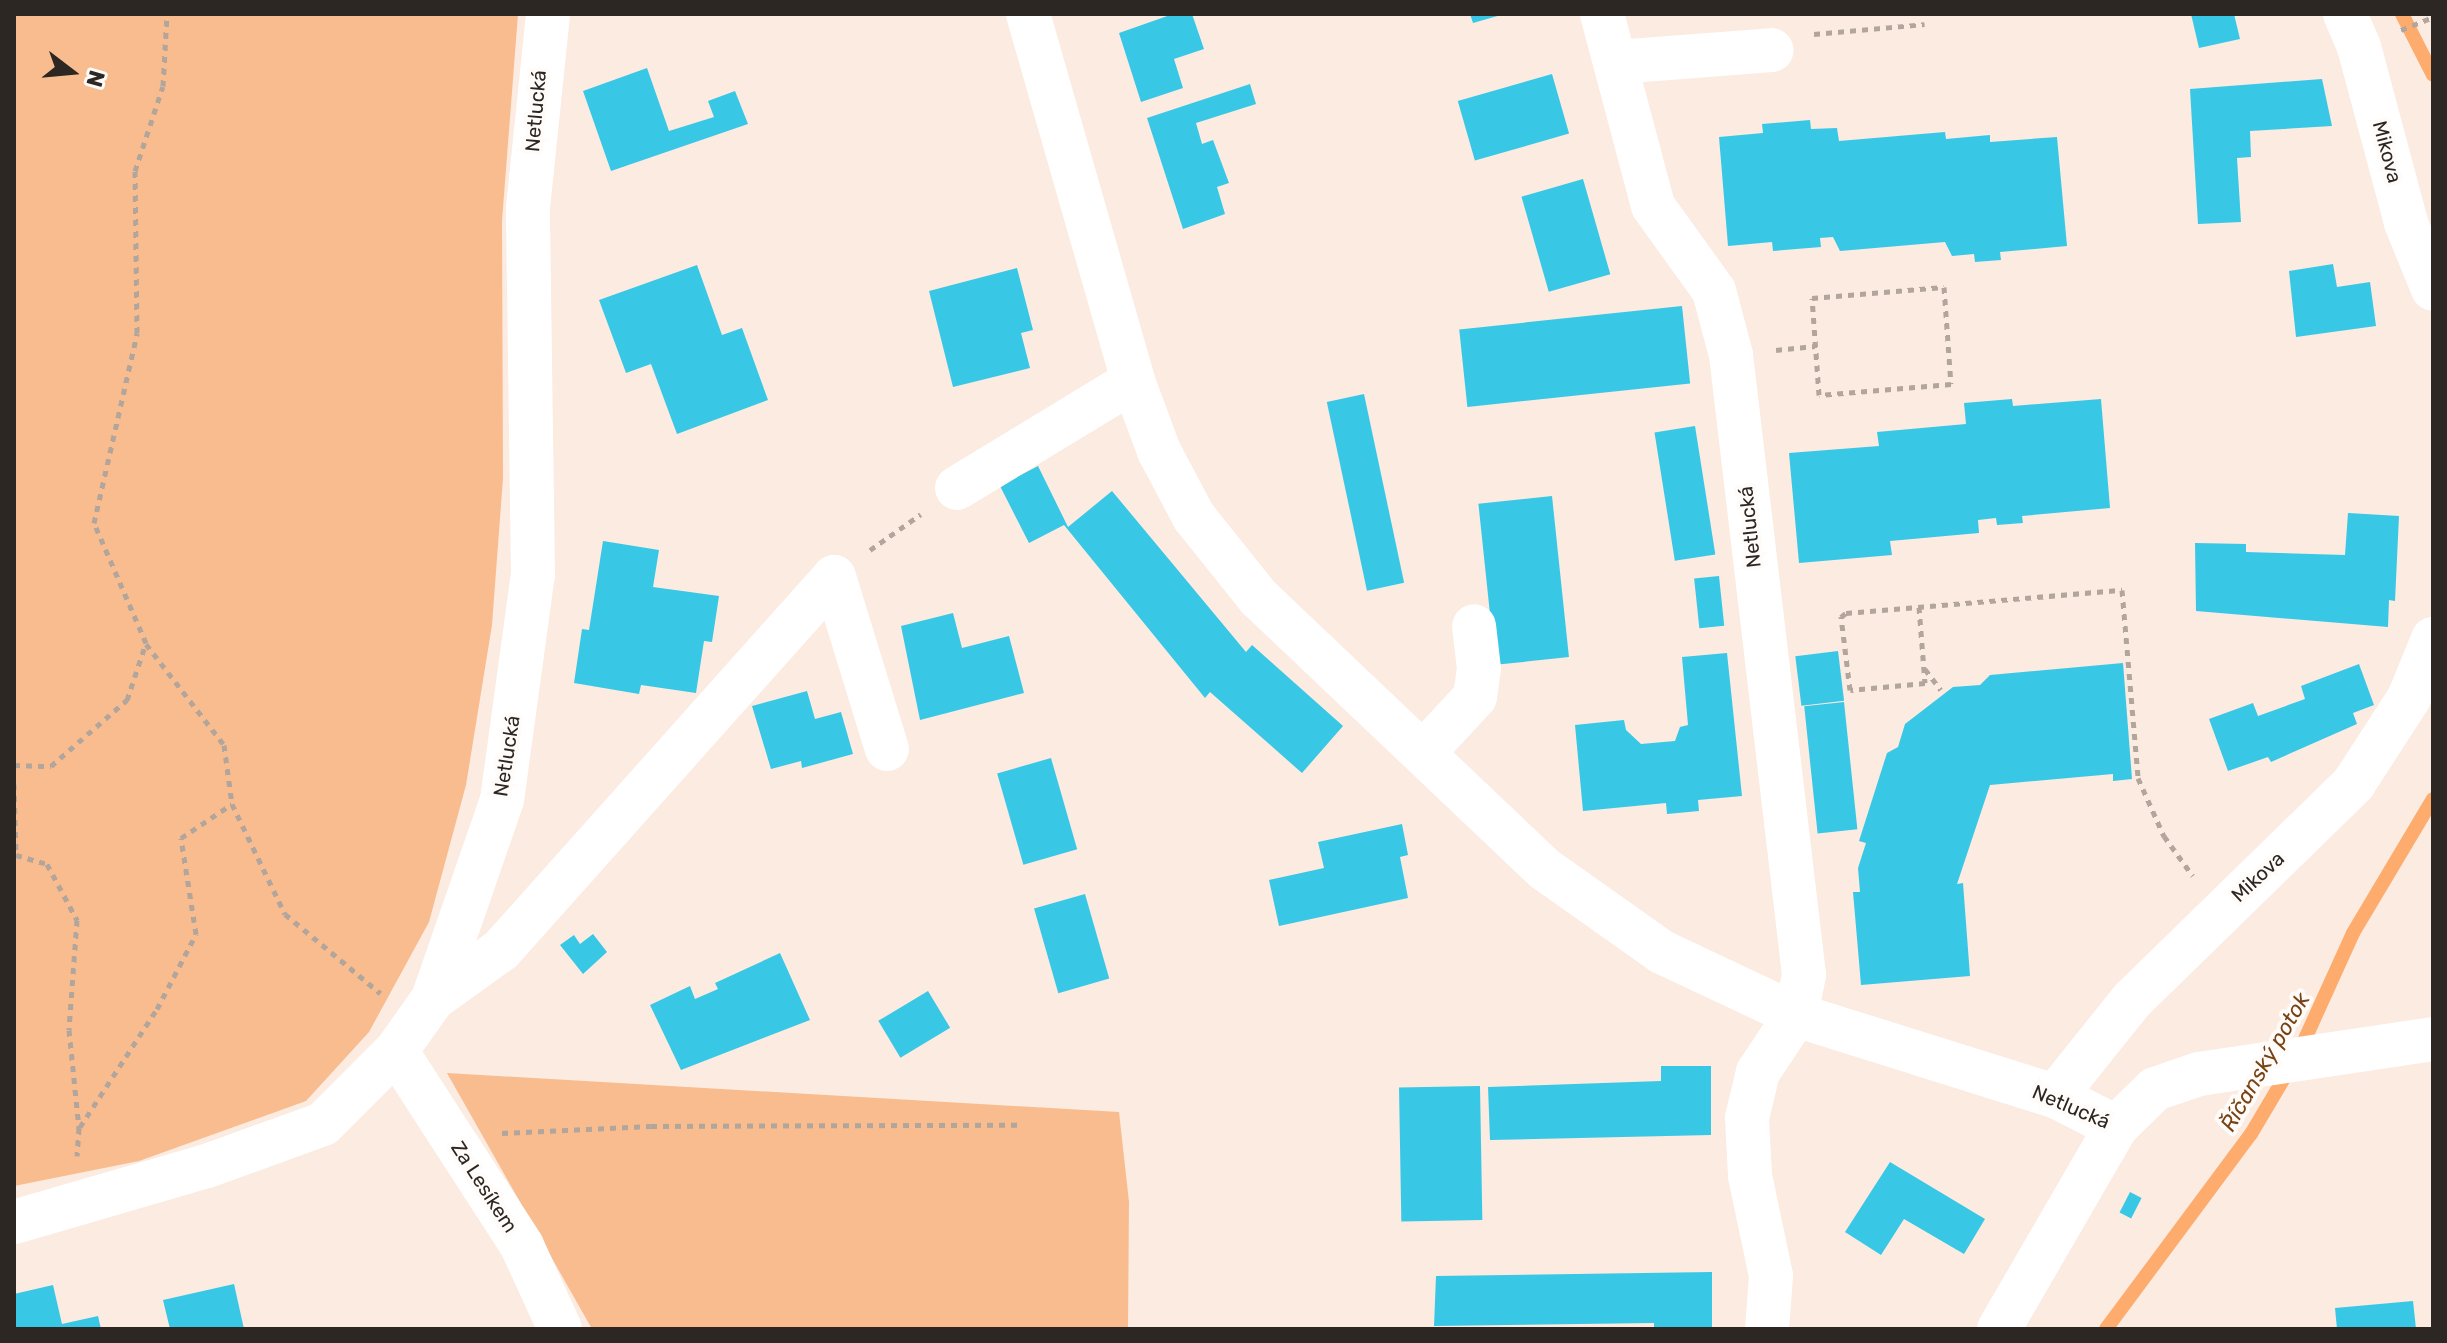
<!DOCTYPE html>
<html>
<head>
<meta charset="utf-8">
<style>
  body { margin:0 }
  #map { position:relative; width:2447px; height:1343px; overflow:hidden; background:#fbebe0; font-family:Rubik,sans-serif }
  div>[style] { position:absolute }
  .green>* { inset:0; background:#f8bc8f }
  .stream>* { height:14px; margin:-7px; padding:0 7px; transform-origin:7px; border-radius:7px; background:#fdac6e }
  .building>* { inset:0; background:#39c7e6; transform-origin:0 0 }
  .path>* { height:5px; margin-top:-2.5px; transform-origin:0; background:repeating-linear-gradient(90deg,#b1a59c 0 6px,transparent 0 12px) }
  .minor>* { height:44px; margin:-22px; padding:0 22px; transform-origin:22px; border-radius:22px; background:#fff }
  span { translate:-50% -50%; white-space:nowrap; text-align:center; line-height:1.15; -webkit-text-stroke:8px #fefbf9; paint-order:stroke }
  .street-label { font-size:20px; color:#2c2722 }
  .water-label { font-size:22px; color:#774315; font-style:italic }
  .frame { position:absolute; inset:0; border:16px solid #2c2722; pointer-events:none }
  .north { position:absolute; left:32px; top:32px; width:80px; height:80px; -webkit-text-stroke:6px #fefbf9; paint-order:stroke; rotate:106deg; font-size:22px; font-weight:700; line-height:32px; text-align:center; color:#2c2722 }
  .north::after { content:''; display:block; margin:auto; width:28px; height:36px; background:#2c2722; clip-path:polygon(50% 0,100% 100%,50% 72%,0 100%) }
</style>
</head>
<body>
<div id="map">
  <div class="green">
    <div style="clip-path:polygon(14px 14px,518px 14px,502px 221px,503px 478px,492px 625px,466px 785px,429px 922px,369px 1032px,306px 1101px,139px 1161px,14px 1186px)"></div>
    <div style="clip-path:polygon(447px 1073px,1119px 1112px,1129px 1202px,1128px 1329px,592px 1329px)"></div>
  </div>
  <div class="stream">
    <div style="left:2402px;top:14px;width:68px;rotate:63.1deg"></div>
    <div style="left:2300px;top:1050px;width:128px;rotate:-65.6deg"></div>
    <div style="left:2353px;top:933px;width:156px;rotate:-59.2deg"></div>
    <div style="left:2106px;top:1329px;width:243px;rotate:-53.4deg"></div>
    <div style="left:2251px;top:1134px;width:77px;rotate:-59.4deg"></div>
  </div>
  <div class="building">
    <div style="clip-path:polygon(1173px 14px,1192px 14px,1204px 49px,1174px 59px,1183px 88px,1141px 102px,1119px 33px)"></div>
    <div style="clip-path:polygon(1470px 14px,1501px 14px,1501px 15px,1473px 23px)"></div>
    <div style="clip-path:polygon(2191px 14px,2234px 14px,2240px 39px,2199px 48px)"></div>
    <div style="clip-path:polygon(647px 68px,669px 131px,714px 117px,708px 101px,735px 91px,748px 124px,611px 171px,583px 91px)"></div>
    <div style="left:1552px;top:74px;width:62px;height:98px;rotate:74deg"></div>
    <div style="clip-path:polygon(2322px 79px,2332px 126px,2250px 131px,2251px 157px,2237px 158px,2241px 222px,2198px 224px,2190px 89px)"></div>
    <div style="clip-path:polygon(1250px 84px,1256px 104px,1196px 123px,1202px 144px,1213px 140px,1229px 183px,1217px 187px,1225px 214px,1183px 229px,1147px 118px)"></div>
    <div style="clip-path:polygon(1810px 120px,1811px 129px,1837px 128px,1839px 141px,1945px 132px,1946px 139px,1990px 135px,1990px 142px,2057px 137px,2067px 246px,2000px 252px,2001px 260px,1975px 262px,1974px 254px,1952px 256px,1945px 242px,1840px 251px,1833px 237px,1820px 238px,1821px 247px,1773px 251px,1772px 242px,1728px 246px,1719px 137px,1763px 133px,1762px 124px)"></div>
    <div style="left:1583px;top:179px;width:99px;height:64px;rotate:74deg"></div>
    <div style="clip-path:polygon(2333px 264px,2337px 287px,2370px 282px,2376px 326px,2296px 337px,2289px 271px)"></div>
    <div style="clip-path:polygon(697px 265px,722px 335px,742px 328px,768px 400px,677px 434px,651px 364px,626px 373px,599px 300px)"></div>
    <div style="clip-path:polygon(1017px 268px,1033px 330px,1021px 333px,1030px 368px,953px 387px,929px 291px)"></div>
    <div style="left:1682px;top:306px;width:78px;height:224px;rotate:84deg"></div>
    <div style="left:1364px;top:394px;width:193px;height:38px;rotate:78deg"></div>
    <div style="clip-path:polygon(2012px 399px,2013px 406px,2101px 399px,2110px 508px,2022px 516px,2023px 523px,1997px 525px,1996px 518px,1978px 520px,1979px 533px,1890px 541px,1892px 555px,1799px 563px,1789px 453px,1879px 446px,1877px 432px,1966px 424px,1964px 403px)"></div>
    <div style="left:1695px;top:426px;width:130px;height:41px;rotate:81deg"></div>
    <div style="clip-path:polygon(1038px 466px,1068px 527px,1112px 491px,1246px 652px,1252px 645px,1343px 726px,1302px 773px,1210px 692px,1205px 698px,1064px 525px,1029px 543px,1000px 486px)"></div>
    <div style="left:1552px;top:496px;width:162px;height:74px;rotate:84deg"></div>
    <div style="clip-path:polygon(2348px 513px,2399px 516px,2395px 601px,2389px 600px,2388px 627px,2196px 611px,2195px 543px,2246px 544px,2246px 552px,2345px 555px)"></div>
    <div style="clip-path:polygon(603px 541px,659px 550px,653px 587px,719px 596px,712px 642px,704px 641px,696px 693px,641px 685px,639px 694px,574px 683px,582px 629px,589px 630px)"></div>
    <div style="left:1719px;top:576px;width:50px;height:25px;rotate:84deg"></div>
    <div style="clip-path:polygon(953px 613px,962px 648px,1009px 636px,1024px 693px,920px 720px,901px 626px)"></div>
    <div style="left:1838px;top:651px;width:50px;height:43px;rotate:83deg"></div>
    <div style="clip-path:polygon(1727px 653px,1742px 796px,1698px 800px,1699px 811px,1667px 814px,1666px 803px,1583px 811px,1575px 725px,1624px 720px,1626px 730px,1641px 744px,1675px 741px,1680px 727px,1688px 725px,1682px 657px)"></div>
    <div style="clip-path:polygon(2123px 663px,2132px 779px,2113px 781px,2113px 774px,1990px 785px,1957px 884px,1963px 883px,1970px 976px,1861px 985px,1853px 892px,1860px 892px,1858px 868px,1866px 843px,1859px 841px,1887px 753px,1898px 747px,1905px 724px,1953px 687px,1980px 685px,1990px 675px)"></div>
    <div style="clip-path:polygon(2359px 664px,2374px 705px,2353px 713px,2357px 724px,2271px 762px,2268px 757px,2228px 771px,2209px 719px,2253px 703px,2258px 716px,2305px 699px,2301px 686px)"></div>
    <div style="clip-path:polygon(807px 691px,815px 719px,841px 712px,853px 754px,802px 768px,801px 761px,771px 769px,752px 706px)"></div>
    <div style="left:1844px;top:702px;width:128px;height:40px;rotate:84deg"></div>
    <div style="left:1051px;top:758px;width:95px;height:56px;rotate:74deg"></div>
    <div style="clip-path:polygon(1402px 824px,1408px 855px,1400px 857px,1408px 898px,1279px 926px,1269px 880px,1324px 868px,1318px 842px)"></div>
    <div style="left:1085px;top:894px;width:88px;height:53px;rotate:74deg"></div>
    <div style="clip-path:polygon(593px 934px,607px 952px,583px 974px,560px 945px,574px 935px,580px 944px)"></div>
    <div style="clip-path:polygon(780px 953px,810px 1020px,681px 1070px,650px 1005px,690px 986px,695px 999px,718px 989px,715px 983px)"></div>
    <div style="left:928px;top:991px;width:43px;height:58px;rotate:59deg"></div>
    <div style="clip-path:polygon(1661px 1066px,1711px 1066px,1711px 1135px,1490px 1140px,1488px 1087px,1661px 1081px)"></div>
    <div style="left:1480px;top:1086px;width:134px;height:81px;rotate:89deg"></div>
    <div style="clip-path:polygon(1890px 1162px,1985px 1219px,1964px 1254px,1904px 1219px,1881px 1255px,1845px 1232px)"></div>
    <div style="left:2130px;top:1192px;width:13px;height:23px;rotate:27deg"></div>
    <div style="clip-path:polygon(1712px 1272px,1712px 1329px,1654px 1329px,1654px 1323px,1434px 1326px,1436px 1276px)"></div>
    <div style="clip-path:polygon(234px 1284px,244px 1329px,170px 1329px,163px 1300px)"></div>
    <div style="clip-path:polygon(53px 1285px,62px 1324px,98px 1316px,101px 1329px,14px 1329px,14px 1294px)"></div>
    <div style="clip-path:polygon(2413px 1301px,2416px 1329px,2337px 1329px,2335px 1308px)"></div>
  </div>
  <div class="path">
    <div style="left:2401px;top:30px;width:35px;rotate:-22deg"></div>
    <div style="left:1814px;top:34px;width:111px;rotate:-5.1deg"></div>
    <div style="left:1944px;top:287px;width:97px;rotate:85.9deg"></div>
    <div style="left:1951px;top:384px;width:132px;rotate:175.2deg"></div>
    <div style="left:1819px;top:395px;width:97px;rotate:-94.1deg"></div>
    <div style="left:1812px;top:298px;width:132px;rotate:-4.8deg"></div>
    <div style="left:1776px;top:350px;width:39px;rotate:-6deg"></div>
    <div style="left:870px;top:550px;width:62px;rotate:-35.2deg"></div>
    <div style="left:1919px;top:607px;width:76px;rotate:85.5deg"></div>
    <div style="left:1925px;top:683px;width:75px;rotate:174.7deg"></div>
    <div style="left:1850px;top:690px;width:74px;rotate:-97deg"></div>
    <div style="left:1841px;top:617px;width:6px;rotate:-39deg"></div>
    <div style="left:1846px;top:613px;width:277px;rotate:-4.8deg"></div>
    <div style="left:2122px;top:590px;width:189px;rotate:85.1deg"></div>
    <div style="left:2138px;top:778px;width:64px;rotate:65.9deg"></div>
    <div style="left:2164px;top:836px;width:49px;rotate:54.1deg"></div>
    <div style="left:146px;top:644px;width:128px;rotate:52.3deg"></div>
    <div style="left:224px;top:745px;width:60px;rotate:82.3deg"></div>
    <div style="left:232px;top:804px;width:122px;rotate:64.3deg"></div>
    <div style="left:285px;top:914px;width:124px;rotate:39.7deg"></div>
    <div style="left:1925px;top:669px;width:26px;rotate:53deg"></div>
    <div style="left:14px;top:765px;width:37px;rotate:2deg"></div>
    <div style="left:51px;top:766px;width:101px;rotate:-41deg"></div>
    <div style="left:127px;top:700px;width:60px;rotate:-71.6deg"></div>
    <div style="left:146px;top:643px;width:131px;rotate:-113.4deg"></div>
    <div style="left:94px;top:523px;width:195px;rotate:-77.2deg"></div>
    <div style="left:137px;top:333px;width:162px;rotate:-90.7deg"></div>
    <div style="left:135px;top:171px;width:89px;rotate:-71.8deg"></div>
    <div style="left:163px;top:86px;width:72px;rotate:-86.8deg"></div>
    <div style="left:14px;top:784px;width:71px;rotate:88.4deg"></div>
    <div style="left:16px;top:855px;width:32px;rotate:16deg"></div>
    <div style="left:47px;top:864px;width:64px;rotate:61.8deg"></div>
    <div style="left:77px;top:920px;width:110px;rotate:94.2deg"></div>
    <div style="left:69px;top:1030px;width:99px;rotate:84.2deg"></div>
    <div style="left:79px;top:1128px;width:28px;rotate:94deg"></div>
    <div style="left:80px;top:1127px;width:141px;rotate:-56.9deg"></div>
    <div style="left:157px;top:1009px;width:85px;rotate:-62.5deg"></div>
    <div style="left:196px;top:934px;width:97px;rotate:-98.9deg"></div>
    <div style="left:181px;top:838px;width:61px;rotate:-33.7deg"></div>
    <div style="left:502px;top:1133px;width:149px;rotate:-2.7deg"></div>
    <div style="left:651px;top:1126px;width:370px;rotate:-0.2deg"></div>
  </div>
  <div class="minor">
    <div style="left:1028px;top:14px;width:382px;rotate:74deg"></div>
    <div style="left:1133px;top:381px;width:75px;rotate:69.6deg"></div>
    <div style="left:1159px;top:451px;width:75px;rotate:62.1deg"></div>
    <div style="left:1194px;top:517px;width:104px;rotate:51.3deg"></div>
    <div style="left:1259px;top:598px;width:395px;rotate:43.5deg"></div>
    <div style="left:1546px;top:870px;width:142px;rotate:35.3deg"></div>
    <div style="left:1662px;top:952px;width:148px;rotate:25.2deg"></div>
    <div style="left:1796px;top:1015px;width:271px;rotate:17.4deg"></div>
    <div style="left:2055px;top:1096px;width:68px;rotate:26.9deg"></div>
    <div style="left:1602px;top:14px;width:199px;rotate:75.1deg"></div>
    <div style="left:1653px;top:206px;width:105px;rotate:54.3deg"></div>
    <div style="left:1714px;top:291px;width:66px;rotate:75.1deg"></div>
    <div style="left:1731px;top:355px;width:624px;rotate:83.28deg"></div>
    <div style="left:1804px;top:975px;width:41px;rotate:101.3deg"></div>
    <div style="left:1796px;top:1015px;width:69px;rotate:123.7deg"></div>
    <div style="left:1758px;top:1072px;width:47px;rotate:103.4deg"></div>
    <div style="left:1747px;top:1118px;width:58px;rotate:87deg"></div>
    <div style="left:1750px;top:1176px;width:102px;rotate:78.1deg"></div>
    <div style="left:1771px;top:1276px;width:53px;rotate:94.3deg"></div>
    <div style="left:2345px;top:14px;width:36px;rotate:67deg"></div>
    <div style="left:2359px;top:47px;width:182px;rotate:75deg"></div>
    <div style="left:2406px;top:223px;width:71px;rotate:67.8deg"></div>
    <div style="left:1617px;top:62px;width:155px;rotate:-4.4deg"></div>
    <div style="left:957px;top:488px;width:206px;rotate:-31.3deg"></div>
    <div style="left:834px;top:577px;width:180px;rotate:72.9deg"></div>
    <div style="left:1423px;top:753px;width:76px;rotate:-47.1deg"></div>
    <div style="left:1475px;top:697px;width:28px;rotate:-82deg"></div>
    <div style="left:1479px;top:669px;width:43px;rotate:-96.6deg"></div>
    <div style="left:433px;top:999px;width:84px;rotate:-35.8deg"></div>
    <div style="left:501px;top:950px;width:500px;rotate:-48.24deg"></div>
    <div style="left:396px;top:1051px;width:232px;rotate:57.1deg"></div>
    <div style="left:522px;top:1246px;width:91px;rotate:65.4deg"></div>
    <div style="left:2055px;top:1096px;width:123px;rotate:-51.3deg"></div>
    <div style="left:2132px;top:1000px;width:310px;rotate:-44.3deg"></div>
    <div style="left:2354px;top:783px;width:101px;rotate:-57.1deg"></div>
    <div style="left:2409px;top:698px;width:64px;rotate:-67.9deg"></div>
    <div style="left:14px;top:1222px;width:201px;rotate:-16.2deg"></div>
    <div style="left:207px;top:1166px;width:123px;rotate:-19.9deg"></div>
    <div style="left:323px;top:1124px;width:103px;rotate:-45deg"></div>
    <div style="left:396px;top:1051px;width:64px;rotate:-54.6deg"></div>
    <div style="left:433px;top:999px;width:211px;rotate:-70.9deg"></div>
    <div style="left:502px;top:800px;width:227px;rotate:-82.2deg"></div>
    <div style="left:533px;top:575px;width:367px;rotate:-90.8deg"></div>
    <div style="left:528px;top:208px;width:195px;rotate:-84.1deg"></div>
    <div style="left:1999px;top:1329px;width:233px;rotate:-59.9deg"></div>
    <div style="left:2116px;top:1127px;width:54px;rotate:-44.3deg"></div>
    <div style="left:2155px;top:1089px;width:46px;rotate:-18.8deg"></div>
    <div style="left:2199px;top:1074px;width:237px;rotate:-8.5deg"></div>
  </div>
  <div class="street-label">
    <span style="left:536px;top:111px;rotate:-85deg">Netlucká</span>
    <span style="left:2387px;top:152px;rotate:75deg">Mikova</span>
    <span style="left:1750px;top:527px;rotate:-96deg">Netlucká</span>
    <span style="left:507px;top:756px;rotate:-81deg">Netlucká</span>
    <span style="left:2258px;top:877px;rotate:-43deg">Mikova</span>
    <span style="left:2071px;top:1107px;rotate:23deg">Netlucká</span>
    <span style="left:484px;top:1187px;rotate:57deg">Za Lesíkem</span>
  </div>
  <div class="water-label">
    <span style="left:2265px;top:1062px;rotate:-60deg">Říčanský potok</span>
  </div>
  <div class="frame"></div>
  <div class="north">N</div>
</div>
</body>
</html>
